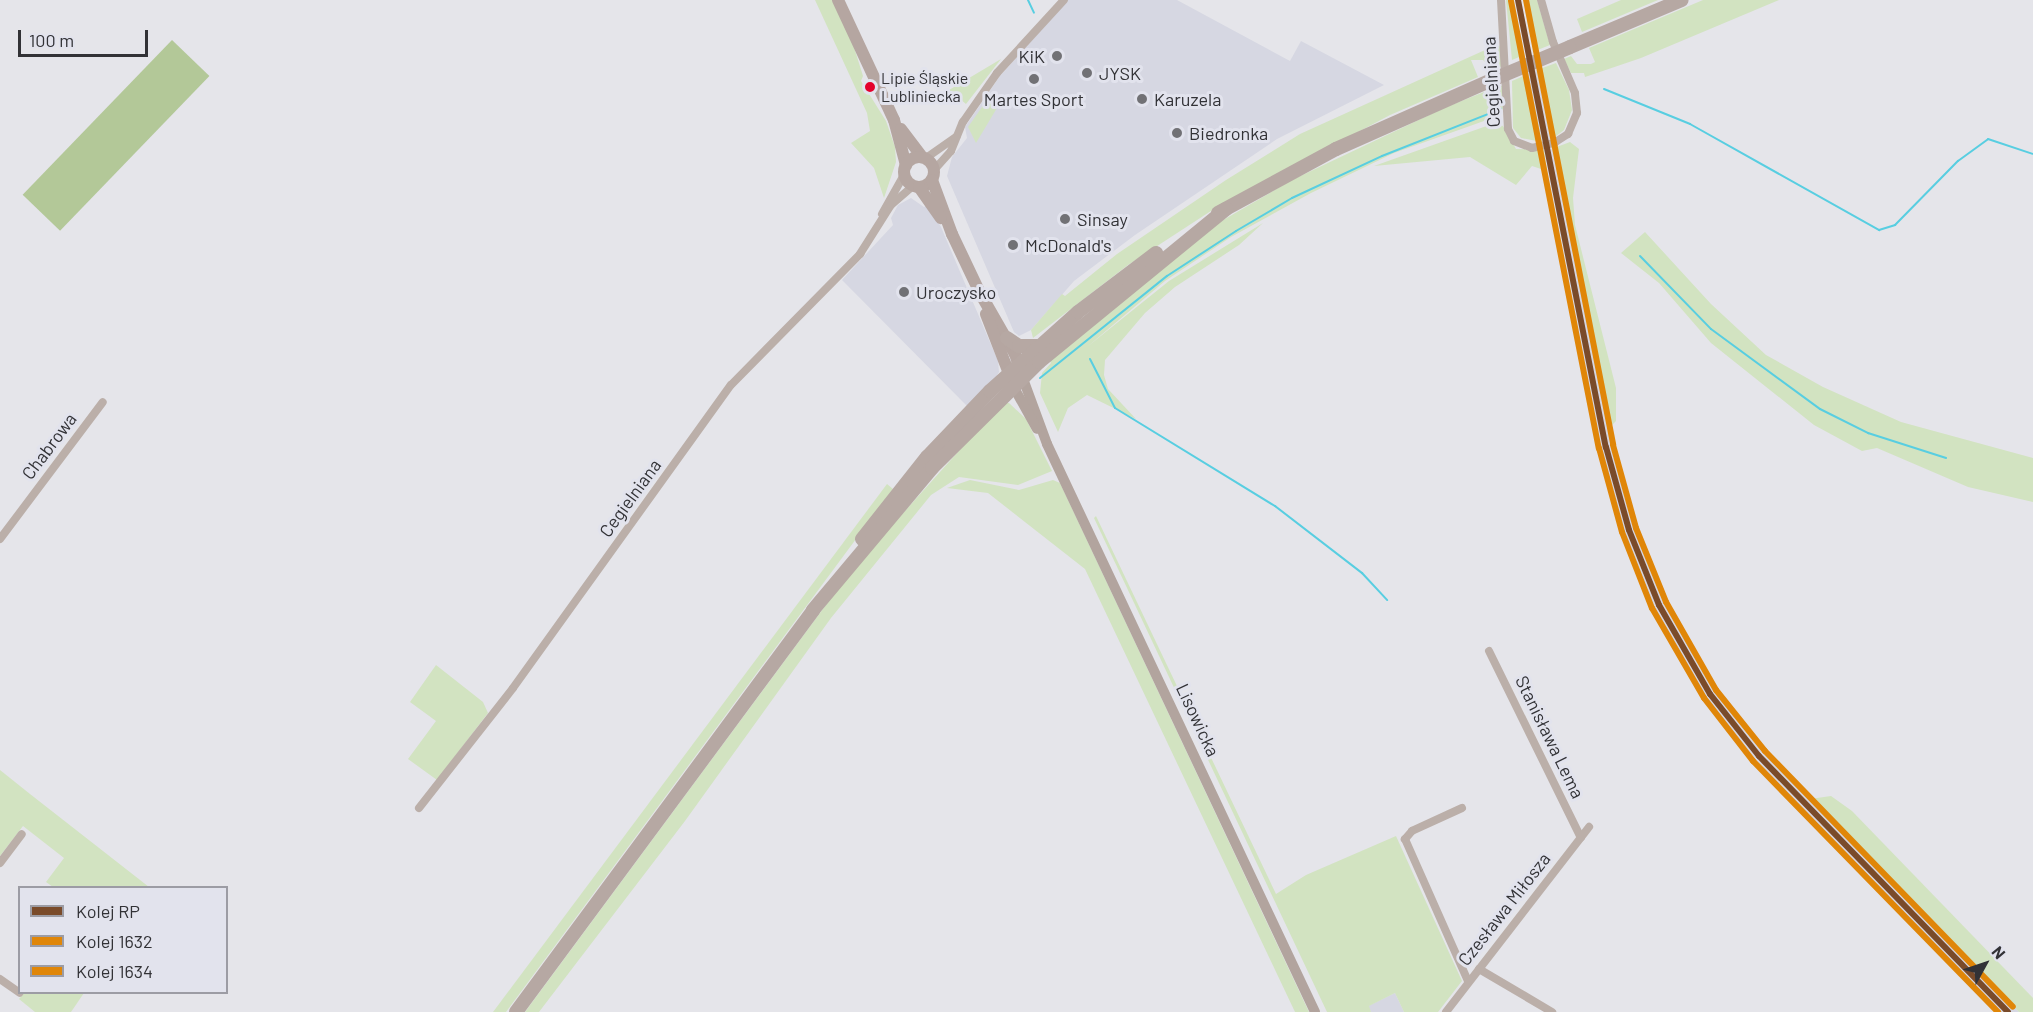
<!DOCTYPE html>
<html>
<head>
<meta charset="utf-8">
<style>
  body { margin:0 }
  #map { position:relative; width:2033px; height:1012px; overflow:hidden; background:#e5e5ea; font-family:Barlow,sans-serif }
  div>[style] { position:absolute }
  .built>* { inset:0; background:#d6d7e2; transform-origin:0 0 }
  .green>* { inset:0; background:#d2e3c1 }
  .forest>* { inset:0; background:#b3c898; transform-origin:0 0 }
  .stream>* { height:2px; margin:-1px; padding:0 1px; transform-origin:1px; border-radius:1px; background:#58cee1 }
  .minor>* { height:8px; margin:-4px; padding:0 4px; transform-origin:4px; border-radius:4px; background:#bbafa9 }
  .secondary>* { height:10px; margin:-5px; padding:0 5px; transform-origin:5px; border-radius:5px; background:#b2a49e }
  .primary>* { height:12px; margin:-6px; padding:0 6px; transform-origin:6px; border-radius:6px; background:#b5a6a1 }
  .primary>.ring { margin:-6px; padding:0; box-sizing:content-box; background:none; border:12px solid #b5a6a1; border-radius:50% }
  .trunk>* { height:14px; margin:-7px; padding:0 7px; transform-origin:7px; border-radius:7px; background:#b6a8a3 }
  .trunk-bridge>* { height:14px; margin:-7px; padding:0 7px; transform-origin:7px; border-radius:7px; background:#b6a8a3 }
  .rail-1>* { height:6px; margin:-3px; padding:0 3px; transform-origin:3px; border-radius:3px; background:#7a4b2a }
  .rail-2>* { height:6px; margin:-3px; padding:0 3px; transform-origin:3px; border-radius:3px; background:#e08608 }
  .rail-3>* { height:6px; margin:-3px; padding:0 3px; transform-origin:3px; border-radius:3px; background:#e08608 }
  .dots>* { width:16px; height:16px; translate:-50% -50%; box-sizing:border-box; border:3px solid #e2e3ed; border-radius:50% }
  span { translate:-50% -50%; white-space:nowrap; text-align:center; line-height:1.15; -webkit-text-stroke:6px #e2e3ed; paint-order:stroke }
  .bus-label { font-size:16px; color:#323236 }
  .left { translate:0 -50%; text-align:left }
  .poi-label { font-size:18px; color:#323236 }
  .right { translate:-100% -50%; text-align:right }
  .street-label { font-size:18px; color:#323236 }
  .legend { position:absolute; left:18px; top:886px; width:210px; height:108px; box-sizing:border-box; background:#e2e3ed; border:2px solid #9c9ca4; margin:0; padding:8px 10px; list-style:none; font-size:18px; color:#323236 }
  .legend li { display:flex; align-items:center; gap:12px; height:30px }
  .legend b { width:30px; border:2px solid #9c9ca4 }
  .north { position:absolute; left:1955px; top:934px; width:60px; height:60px; -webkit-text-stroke:4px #e2e3ed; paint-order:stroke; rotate:50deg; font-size:16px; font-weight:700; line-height:24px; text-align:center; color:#323236 }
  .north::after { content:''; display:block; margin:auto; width:21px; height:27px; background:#323236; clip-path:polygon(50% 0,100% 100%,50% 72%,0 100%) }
  .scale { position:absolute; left:18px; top:30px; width:130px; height:27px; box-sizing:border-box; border:3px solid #323236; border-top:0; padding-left:8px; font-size:18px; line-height:21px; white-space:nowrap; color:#323236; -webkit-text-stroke:4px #e2e3ed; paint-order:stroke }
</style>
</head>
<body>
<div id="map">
  <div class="built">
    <div style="clip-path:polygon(1068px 0,1177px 0,1290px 61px,1301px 41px,1384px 85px,1277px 139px,1135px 235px,1074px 281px,1031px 330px,1019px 336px,1014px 332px,947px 176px,952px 157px,967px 138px,965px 127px,1000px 76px)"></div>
    <div style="left:1537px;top:70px;width:71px;height:10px;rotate:79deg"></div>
    <div style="clip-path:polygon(1554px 148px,1609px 428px,1644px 550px,1679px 628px,1726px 704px,1774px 763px,2019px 1012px,1999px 1012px,1839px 853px,1700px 696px,1640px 580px,1608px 480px,1544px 150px)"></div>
    <div style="clip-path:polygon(911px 198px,924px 207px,928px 205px,941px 227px,998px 361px,999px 372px,993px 382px,967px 406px,842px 280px,893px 225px,891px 218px,898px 205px)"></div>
    <div style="clip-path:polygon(1395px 993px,1404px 1012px,1371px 1012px,1368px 1006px)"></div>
  </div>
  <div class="green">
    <div style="clip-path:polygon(815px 0,832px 0,853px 44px,863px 76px,861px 81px,886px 121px,895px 147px,896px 162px,884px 198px,874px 168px,851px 143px,870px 131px,867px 113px)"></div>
    <div style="clip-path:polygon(1506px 0,1513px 0,1524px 55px,1512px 60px)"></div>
    <div style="clip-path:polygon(1524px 0,1537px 0,1550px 45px,1535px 51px)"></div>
    <div style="clip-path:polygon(1621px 0,1658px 0,1582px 32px,1577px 19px)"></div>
    <div style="clip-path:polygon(1703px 0,1779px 0,1641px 58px,1585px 77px,1584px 73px,1571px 73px,1564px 59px,1571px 56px,1577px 64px,1591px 64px,1595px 62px,1589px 48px)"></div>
    <div style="clip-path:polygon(1496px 45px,1501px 47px,1504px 65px,1493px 70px,1483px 60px,1471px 60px,1478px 77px,1390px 115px,1214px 209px,1128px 265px,1033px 338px,1031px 330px,1062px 294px,1065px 296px,1117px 254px,1226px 180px,1300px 134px)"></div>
    <div style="clip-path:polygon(1001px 59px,966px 104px,949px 90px)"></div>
    <div style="clip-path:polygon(1556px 63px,1569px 90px,1572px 110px,1564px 130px,1551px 140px,1537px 70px)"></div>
    <div style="clip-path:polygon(1528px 74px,1542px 142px,1521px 138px,1513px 128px,1512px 81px)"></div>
    <div style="clip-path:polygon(1504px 85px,1504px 107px,1498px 116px,1394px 153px,1311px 193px,1231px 237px,1165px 281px,1087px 347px,1169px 281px,1263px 223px,1239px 245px,1175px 287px,1145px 313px,1105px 360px,1104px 375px,1108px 389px,1136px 419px,1087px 395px,1068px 408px,1058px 432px,1040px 393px,1042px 373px,1051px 363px,1047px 357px,1206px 230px,1292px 180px,1444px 108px,1484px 92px,1492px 107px,1500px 99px,1499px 87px)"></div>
    <div style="clip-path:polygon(987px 100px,1000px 103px,976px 143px,968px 127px)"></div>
    <div style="clip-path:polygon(1495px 123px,1503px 126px,1516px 149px,1544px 150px,1547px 171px,1532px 166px,1516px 185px,1470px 157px,1374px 166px)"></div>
    <div style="clip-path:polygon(1570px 142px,1579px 149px,1573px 198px,1575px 225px,1616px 388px,1616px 421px,1609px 428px,1554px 148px)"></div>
    <div style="clip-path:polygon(1645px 232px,1711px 304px,1766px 355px,1823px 387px,1901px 422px,2033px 458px,2033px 502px,1968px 487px,1877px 448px,1862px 451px,1814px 425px,1711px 343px,1659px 283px,1621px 253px)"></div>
    <div style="clip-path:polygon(1002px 403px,1009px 403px,1026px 419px,1052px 471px,1018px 485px,959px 477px,931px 495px,831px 618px,685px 821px,539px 1012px,525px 1012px,851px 571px)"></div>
    <div style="clip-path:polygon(970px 480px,1019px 490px,1053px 480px,1060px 483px,1309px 1012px,1295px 1012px,1085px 569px,988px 493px,947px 488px)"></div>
    <div style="clip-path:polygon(887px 484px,893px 489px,506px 1012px,493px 1012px)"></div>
    <div style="clip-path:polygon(1096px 516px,1276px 894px,1306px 875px,1396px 836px,1462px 981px,1438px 1012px,1404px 1012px,1395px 993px,1369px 1006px,1371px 1012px,1327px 1012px,1094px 518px)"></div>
    <div style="clip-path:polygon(436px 665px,483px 702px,488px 713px,437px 780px,408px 759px,436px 721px,410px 702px)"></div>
    <div style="clip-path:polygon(0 770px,30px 794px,149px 887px,53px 887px,46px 882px,64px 858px,23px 826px,0 856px)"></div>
    <div style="clip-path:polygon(1831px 796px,1852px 811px,2033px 998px,2033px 1012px,2019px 1012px,1810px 799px)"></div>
    <div style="clip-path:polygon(24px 993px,84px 993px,71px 1012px,35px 1012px,19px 999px)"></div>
  </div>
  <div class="forest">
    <div style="left:172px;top:40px;width:52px;height:215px;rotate:44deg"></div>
  </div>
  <div class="stream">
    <div style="left:1028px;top:0;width:14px;rotate:65deg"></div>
    <div style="left:1604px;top:89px;width:93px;rotate:22.1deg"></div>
    <div style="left:1690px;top:124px;width:217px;rotate:29.3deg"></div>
    <div style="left:1879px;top:230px;width:17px;rotate:-17deg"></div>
    <div style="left:1895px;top:225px;width:90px;rotate:-45.5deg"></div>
    <div style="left:1958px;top:161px;width:37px;rotate:-36deg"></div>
    <div style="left:1988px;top:139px;width:47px;rotate:18.4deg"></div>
    <div style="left:1640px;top:256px;width:102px;rotate:45.8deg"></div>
    <div style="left:1711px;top:329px;width:135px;rotate:36.3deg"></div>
    <div style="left:1820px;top:409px;width:54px;rotate:26.6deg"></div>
    <div style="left:1868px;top:433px;width:82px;rotate:17.8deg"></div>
    <div style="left:1090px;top:359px;width:55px;rotate:63deg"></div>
    <div style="left:1115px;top:408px;width:188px;rotate:31.5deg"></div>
    <div style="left:1275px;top:506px;width:110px;rotate:37.6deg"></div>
    <div style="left:1362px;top:573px;width:37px;rotate:47deg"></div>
    <div style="left:1040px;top:378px;width:163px;rotate:-38.8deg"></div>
    <div style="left:1167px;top:276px;width:82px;rotate:-33.1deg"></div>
    <div style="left:1236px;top:231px;width:65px;rotate:-30.5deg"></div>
    <div style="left:1292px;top:198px;width:99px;rotate:-25deg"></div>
    <div style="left:1382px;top:156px;width:128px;rotate:-21.6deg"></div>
  </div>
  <div class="minor">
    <div style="left:1501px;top:0;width:129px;rotate:86.9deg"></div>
    <div style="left:1508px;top:129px;width:13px;rotate:63deg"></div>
    <div style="left:1514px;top:141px;width:19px;rotate:21deg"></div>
    <div style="left:1532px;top:148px;width:23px;rotate:-13deg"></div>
    <div style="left:1554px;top:143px;width:17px;rotate:-33deg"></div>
    <div style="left:1568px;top:134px;width:23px;rotate:-67deg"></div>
    <div style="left:1577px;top:113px;width:20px;rotate:-96deg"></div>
    <div style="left:1575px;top:93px;width:56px;rotate:-113.3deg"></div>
    <div style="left:1553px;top:42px;width:44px;rotate:-105.9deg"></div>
    <div style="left:926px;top:158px;width:37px;rotate:-35deg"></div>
    <div style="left:934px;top:170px;width:25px;rotate:-48deg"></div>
    <div style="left:951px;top:151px;width:31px;rotate:-68deg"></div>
    <div style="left:963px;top:122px;width:60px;rotate:-55.2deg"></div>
    <div style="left:997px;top:73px;width:99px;rotate:-47.5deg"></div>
    <div style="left:882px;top:214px;width:45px;rotate:-60.6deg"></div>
    <div style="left:0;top:539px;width:171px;rotate:-53.1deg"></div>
    <div style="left:1489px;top:651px;width:208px;rotate:63.8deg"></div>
    <div style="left:419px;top:808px;width:152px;rotate:-51.9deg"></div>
    <div style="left:513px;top:688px;width:373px;rotate:-54.3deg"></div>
    <div style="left:731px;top:385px;width:184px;rotate:-45.4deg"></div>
    <div style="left:860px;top:254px;width:58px;rotate:-57.7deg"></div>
    <div style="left:891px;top:205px;width:29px;rotate:-41deg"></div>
    <div style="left:1462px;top:808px;width:55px;rotate:155.3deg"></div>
    <div style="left:1412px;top:831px;width:11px;rotate:131deg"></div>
    <div style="left:1405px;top:839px;width:155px;rotate:66.1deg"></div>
    <div style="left:0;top:863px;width:36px;rotate:-53deg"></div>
    <div style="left:1479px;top:969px;width:85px;rotate:30.5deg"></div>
    <div style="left:0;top:979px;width:24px;rotate:35deg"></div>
    <div style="left:1446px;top:1012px;width:234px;rotate:-52.3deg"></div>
  </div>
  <div class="secondary">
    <div style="left:1022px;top:376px;width:72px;rotate:69.8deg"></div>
    <div style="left:1047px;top:444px;width:628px;rotate:64.74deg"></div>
    <div style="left:1013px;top:386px;width:49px;rotate:60.8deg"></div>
  </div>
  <div class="primary">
    <div style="left:838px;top:0;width:132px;rotate:65deg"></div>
    <div style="left:894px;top:120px;width:47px;rotate:75.1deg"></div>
    <div style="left:901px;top:129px;width:35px;rotate:53deg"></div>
    <div class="ring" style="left:904px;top:157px;width:18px;height:18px"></div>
    <div style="left:932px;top:180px;width:58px;rotate:69.7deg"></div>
    <div style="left:952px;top:234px;width:65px;rotate:64.6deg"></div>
    <div style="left:980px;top:293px;width:70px;rotate:60.2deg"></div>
    <div style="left:1015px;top:354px;width:19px;rotate:72deg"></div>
    <div style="left:919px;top:187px;width:38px;rotate:55deg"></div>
    <div style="left:986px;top:314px;width:72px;rotate:68.8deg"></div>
  </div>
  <div class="trunk">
    <div style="left:1570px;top:47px;width:121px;rotate:-22.8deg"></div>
    <div style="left:1218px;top:213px;width:134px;rotate:-28.5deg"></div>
    <div style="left:1336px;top:149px;width:173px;rotate:-23.9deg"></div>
    <div style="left:1007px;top:338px;width:14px;rotate:34deg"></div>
    <div style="left:1019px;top:346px;width:20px"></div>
    <div style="left:862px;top:539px;width:105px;rotate:-51.6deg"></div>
    <div style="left:927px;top:457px;width:91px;rotate:-46.3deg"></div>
    <div style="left:990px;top:391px;width:118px;rotate:-41.9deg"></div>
    <div style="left:1078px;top:312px;width:98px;rotate:-37.1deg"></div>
    <div style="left:516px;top:1012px;width:500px;rotate:-53.5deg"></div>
    <div style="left:813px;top:610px;width:185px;rotate:-50deg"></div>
    <div style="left:932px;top:468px;width:151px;rotate:-44.7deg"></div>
    <div style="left:1039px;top:362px;width:242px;rotate:-39.3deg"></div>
  </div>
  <div class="trunk-bridge">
    <div style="left:1494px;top:79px;width:82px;rotate:-22.8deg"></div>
  </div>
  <div class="rail-1">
    <div style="left:1518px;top:0;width:456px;rotate:78.9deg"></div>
    <div style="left:1606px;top:447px;width:86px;rotate:74.5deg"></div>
    <div style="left:1629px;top:530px;width:81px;rotate:68.2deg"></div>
    <div style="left:1659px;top:605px;width:103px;rotate:60.2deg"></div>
    <div style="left:1710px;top:694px;width:79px;rotate:51.7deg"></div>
    <div style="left:1759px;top:756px;width:357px;rotate:45.8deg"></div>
  </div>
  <div class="rail-2">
    <div style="left:1511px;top:1px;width:456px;rotate:78.9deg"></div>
    <div style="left:1599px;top:448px;width:87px;rotate:74.7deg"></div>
    <div style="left:1622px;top:532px;width:82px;rotate:68.5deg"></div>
    <div style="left:1652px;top:608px;width:104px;rotate:60deg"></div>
    <div style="left:1704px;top:698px;width:80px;rotate:52.1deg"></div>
    <div style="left:1753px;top:761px;width:351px;rotate:45.7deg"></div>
  </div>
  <div class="rail-3">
    <div style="left:1526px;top:0;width:453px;rotate:78.9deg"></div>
    <div style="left:1613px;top:445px;width:86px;rotate:74.5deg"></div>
    <div style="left:1636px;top:528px;width:80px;rotate:67.9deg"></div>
    <div style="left:1666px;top:602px;width:101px;rotate:60.4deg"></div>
    <div style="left:1716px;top:690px;width:78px;rotate:51.2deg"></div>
    <div style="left:1765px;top:751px;width:356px;rotate:45.9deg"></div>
  </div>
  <div class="dots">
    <div style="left:1057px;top:56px;background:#717175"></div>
    <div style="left:1087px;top:73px;background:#717175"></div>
    <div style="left:1034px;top:79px;background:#717175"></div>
    <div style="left:870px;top:87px;background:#e4002b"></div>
    <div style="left:1142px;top:99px;background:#717175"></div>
    <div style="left:1177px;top:133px;background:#717175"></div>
    <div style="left:1065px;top:219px;background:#717175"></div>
    <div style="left:1013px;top:245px;background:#717175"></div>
    <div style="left:904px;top:292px;background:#717175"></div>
  </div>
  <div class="bus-label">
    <span class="left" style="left:881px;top:87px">Lipie Śląskie<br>Lubliniecka</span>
  </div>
  <div class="poi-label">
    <span class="right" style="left:1045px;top:56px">KiK</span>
    <span class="left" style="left:1099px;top:73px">JYSK</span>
    <span style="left:1034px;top:99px">Martes Sport</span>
    <span class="left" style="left:1154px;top:99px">Karuzela</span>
    <span class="left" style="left:1189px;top:133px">Biedronka</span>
    <span class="left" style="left:1077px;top:219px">Sinsay</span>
    <span class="left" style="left:1025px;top:245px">McDonald's</span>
    <span class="left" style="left:916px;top:292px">Uroczysko</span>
  </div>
  <div class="street-label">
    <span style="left:1491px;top:82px;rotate:-93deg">Cegielniana</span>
    <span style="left:49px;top:446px;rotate:-53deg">Chabrowa</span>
    <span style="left:630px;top:498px;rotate:-54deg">Cegielniana</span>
    <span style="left:1198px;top:720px;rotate:65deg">Lisowicka</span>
    <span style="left:1550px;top:737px;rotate:64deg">Stanisława Lema</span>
    <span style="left:1504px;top:909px;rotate:-52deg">Czesława Miłosza</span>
  </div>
  <ul class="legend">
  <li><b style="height:8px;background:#7a4b2a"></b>Kolej RP</li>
  <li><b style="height:8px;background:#e08608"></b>Kolej 1632</li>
  <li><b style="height:8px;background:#e08608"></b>Kolej 1634</li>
  </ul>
  <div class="north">N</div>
  <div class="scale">100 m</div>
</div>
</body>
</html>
